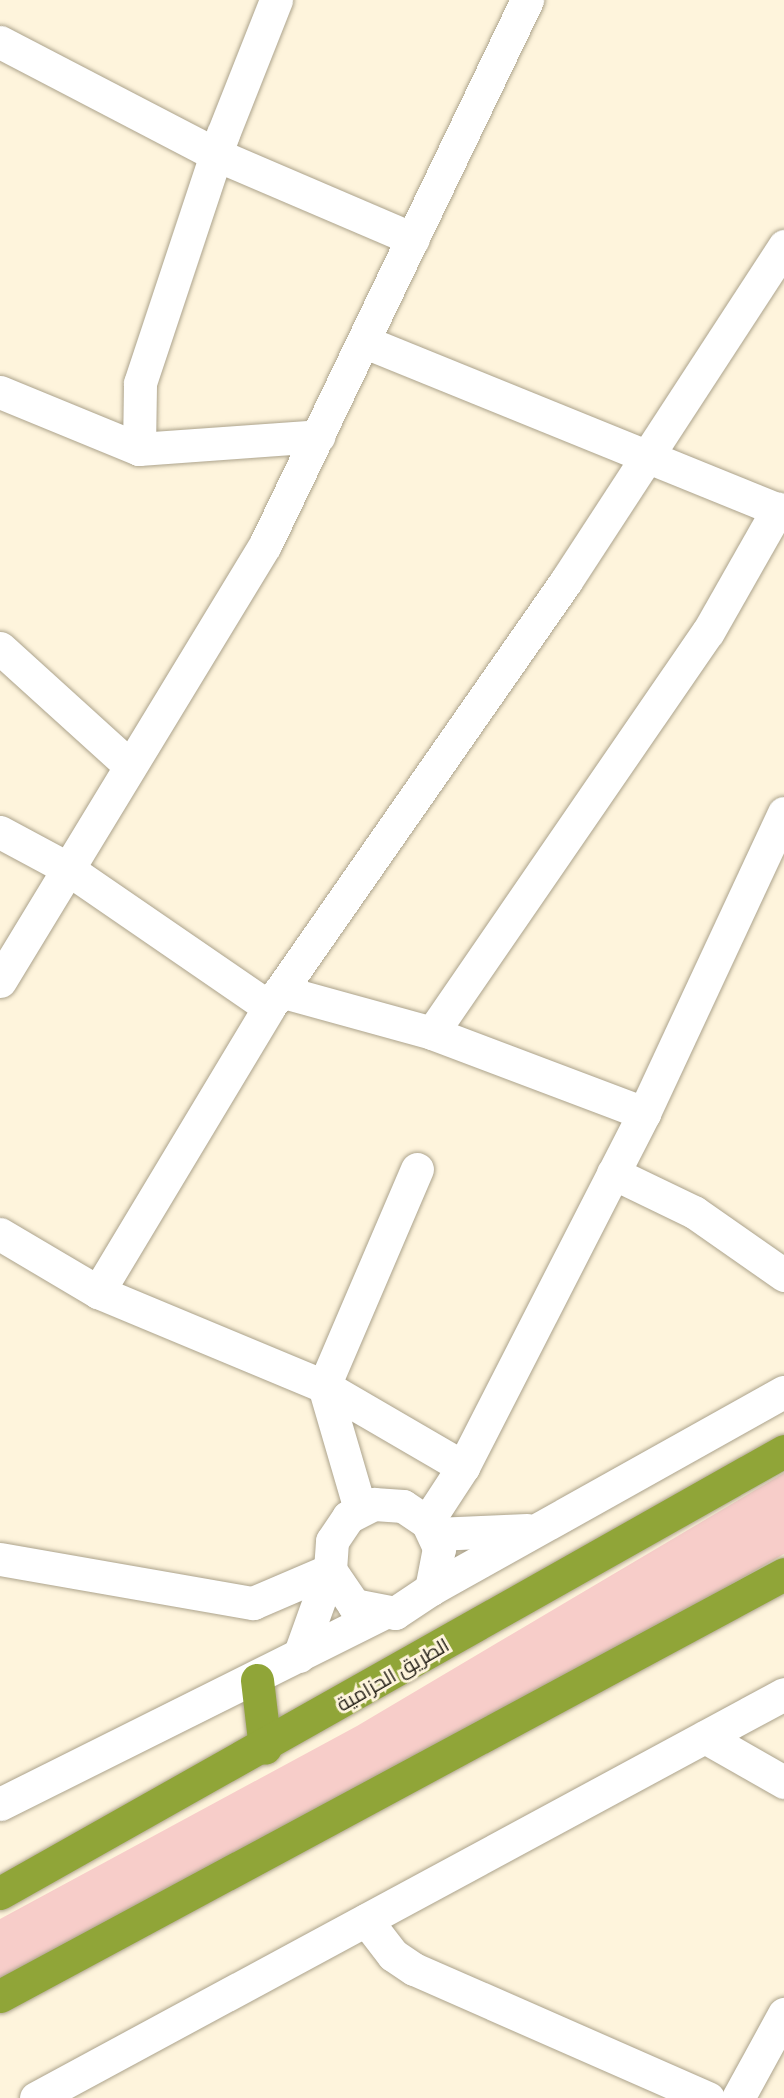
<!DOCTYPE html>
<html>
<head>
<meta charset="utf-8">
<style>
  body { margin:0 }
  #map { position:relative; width:784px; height:2098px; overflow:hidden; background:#fef4dc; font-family:"Zilla Slab",Cairo,serif }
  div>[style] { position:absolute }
  .green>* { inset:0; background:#f7cdc9 }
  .roads { filter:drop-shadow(0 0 2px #aca38c) drop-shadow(0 0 2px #aca38c) }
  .minor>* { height:33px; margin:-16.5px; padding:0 16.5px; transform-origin:16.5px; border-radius:16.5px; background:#fff }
  .highway>* { height:33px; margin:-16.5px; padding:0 16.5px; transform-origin:16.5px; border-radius:16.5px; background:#90a538 }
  span { translate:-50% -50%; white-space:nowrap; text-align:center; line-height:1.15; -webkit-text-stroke:6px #fef4dc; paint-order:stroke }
  .street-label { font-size:20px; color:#211d15 }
</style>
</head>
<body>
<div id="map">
  <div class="green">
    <div style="clip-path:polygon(784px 1473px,784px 1554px,389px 1780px,0 1984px,0 1919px,357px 1726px)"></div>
  </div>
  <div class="roads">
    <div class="minor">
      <div style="left:0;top:42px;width:245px;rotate:27.5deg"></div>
      <div style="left:217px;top:155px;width:213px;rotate:23.2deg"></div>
      <div style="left:365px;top:342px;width:452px;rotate:22.1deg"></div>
      <div style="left:0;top:392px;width:150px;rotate:22.3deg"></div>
      <div style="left:139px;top:449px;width:180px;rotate:-4.1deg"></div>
      <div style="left:139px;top:449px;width:66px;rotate:-89.1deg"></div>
      <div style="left:140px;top:383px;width:262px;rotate:-71.6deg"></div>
      <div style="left:223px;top:134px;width:144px;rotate:-68.4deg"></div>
      <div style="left:0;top:648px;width:174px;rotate:42.2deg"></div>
      <div style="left:0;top:832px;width:74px;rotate:28.3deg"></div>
      <div style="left:65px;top:867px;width:247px;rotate:34.5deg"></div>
      <div style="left:0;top:981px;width:510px;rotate:-58.71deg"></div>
      <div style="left:265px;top:545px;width:605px;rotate:-64.32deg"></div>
      <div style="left:280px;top:991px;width:158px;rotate:15.4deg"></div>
      <div style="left:432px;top:1033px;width:227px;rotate:20.7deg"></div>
      <div style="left:432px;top:1033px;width:487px;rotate:-55.5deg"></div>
      <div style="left:708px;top:632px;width:142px;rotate:-60.4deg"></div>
      <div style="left:613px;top:1173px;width:90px;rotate:25.7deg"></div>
      <div style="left:694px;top:1212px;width:110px;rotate:35deg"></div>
      <div style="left:0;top:1234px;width:114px;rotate:30.6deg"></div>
      <div style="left:98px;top:1292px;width:245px;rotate:22.6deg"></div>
      <div style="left:324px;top:1386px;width:161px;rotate:30.2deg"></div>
      <div style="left:98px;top:1292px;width:332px;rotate:-59deg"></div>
      <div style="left:269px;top:1007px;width:519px;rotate:-55.12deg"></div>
      <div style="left:566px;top:581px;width:400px;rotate:-56.9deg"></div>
      <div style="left:360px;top:1509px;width:128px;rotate:-106.3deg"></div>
      <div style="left:324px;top:1386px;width:236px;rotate:-66.8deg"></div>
      <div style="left:427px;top:1522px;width:66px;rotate:-56.8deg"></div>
      <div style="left:463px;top:1467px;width:398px;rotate:-62.9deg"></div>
      <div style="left:644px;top:1113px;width:331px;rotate:-65deg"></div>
      <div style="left:435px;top:1534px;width:92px;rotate:-2.5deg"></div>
      <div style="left:0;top:1559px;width:257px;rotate:9.9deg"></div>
      <div style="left:253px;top:1603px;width:84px;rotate:-23.2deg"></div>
      <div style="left:431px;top:1589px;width:404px;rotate:-29.2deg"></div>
      <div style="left:299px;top:1656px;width:91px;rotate:-70.2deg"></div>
      <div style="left:330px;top:1570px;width:29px;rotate:-86deg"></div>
      <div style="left:332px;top:1541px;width:29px;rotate:-56deg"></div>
      <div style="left:348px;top:1517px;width:29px;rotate:-27deg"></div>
      <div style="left:374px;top:1504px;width:29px;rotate:4deg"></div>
      <div style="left:403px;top:1506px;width:29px;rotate:34deg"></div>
      <div style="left:427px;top:1522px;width:29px;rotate:65deg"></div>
      <div style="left:439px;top:1548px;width:42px;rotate:101deg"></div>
      <div style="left:431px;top:1589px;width:43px;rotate:146.3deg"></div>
      <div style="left:395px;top:1613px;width:42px;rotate:-169deg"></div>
      <div style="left:354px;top:1605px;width:42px;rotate:-124.4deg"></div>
      <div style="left:705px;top:1737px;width:91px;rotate:29.7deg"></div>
      <div style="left:0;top:1804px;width:426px;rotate:-26.5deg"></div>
      <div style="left:366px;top:1920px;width:44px;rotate:52.4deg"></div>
      <div style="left:393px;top:1955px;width:25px;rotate:34deg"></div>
      <div style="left:414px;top:1969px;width:321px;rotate:23.7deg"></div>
      <div style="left:36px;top:2098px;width:850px;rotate:-28.37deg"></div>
      <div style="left:738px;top:2098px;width:96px;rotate:-61.3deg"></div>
    </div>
    <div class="highway">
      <div style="left:257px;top:1680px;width:68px;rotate:83.3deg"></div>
      <div style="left:0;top:1893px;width:900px;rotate:-29.41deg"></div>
      <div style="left:0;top:1996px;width:890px;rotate:-28.29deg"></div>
    </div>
  </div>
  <div class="street-label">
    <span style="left:393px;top:1675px;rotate:-30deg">الطريق الحزامية</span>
  </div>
</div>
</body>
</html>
